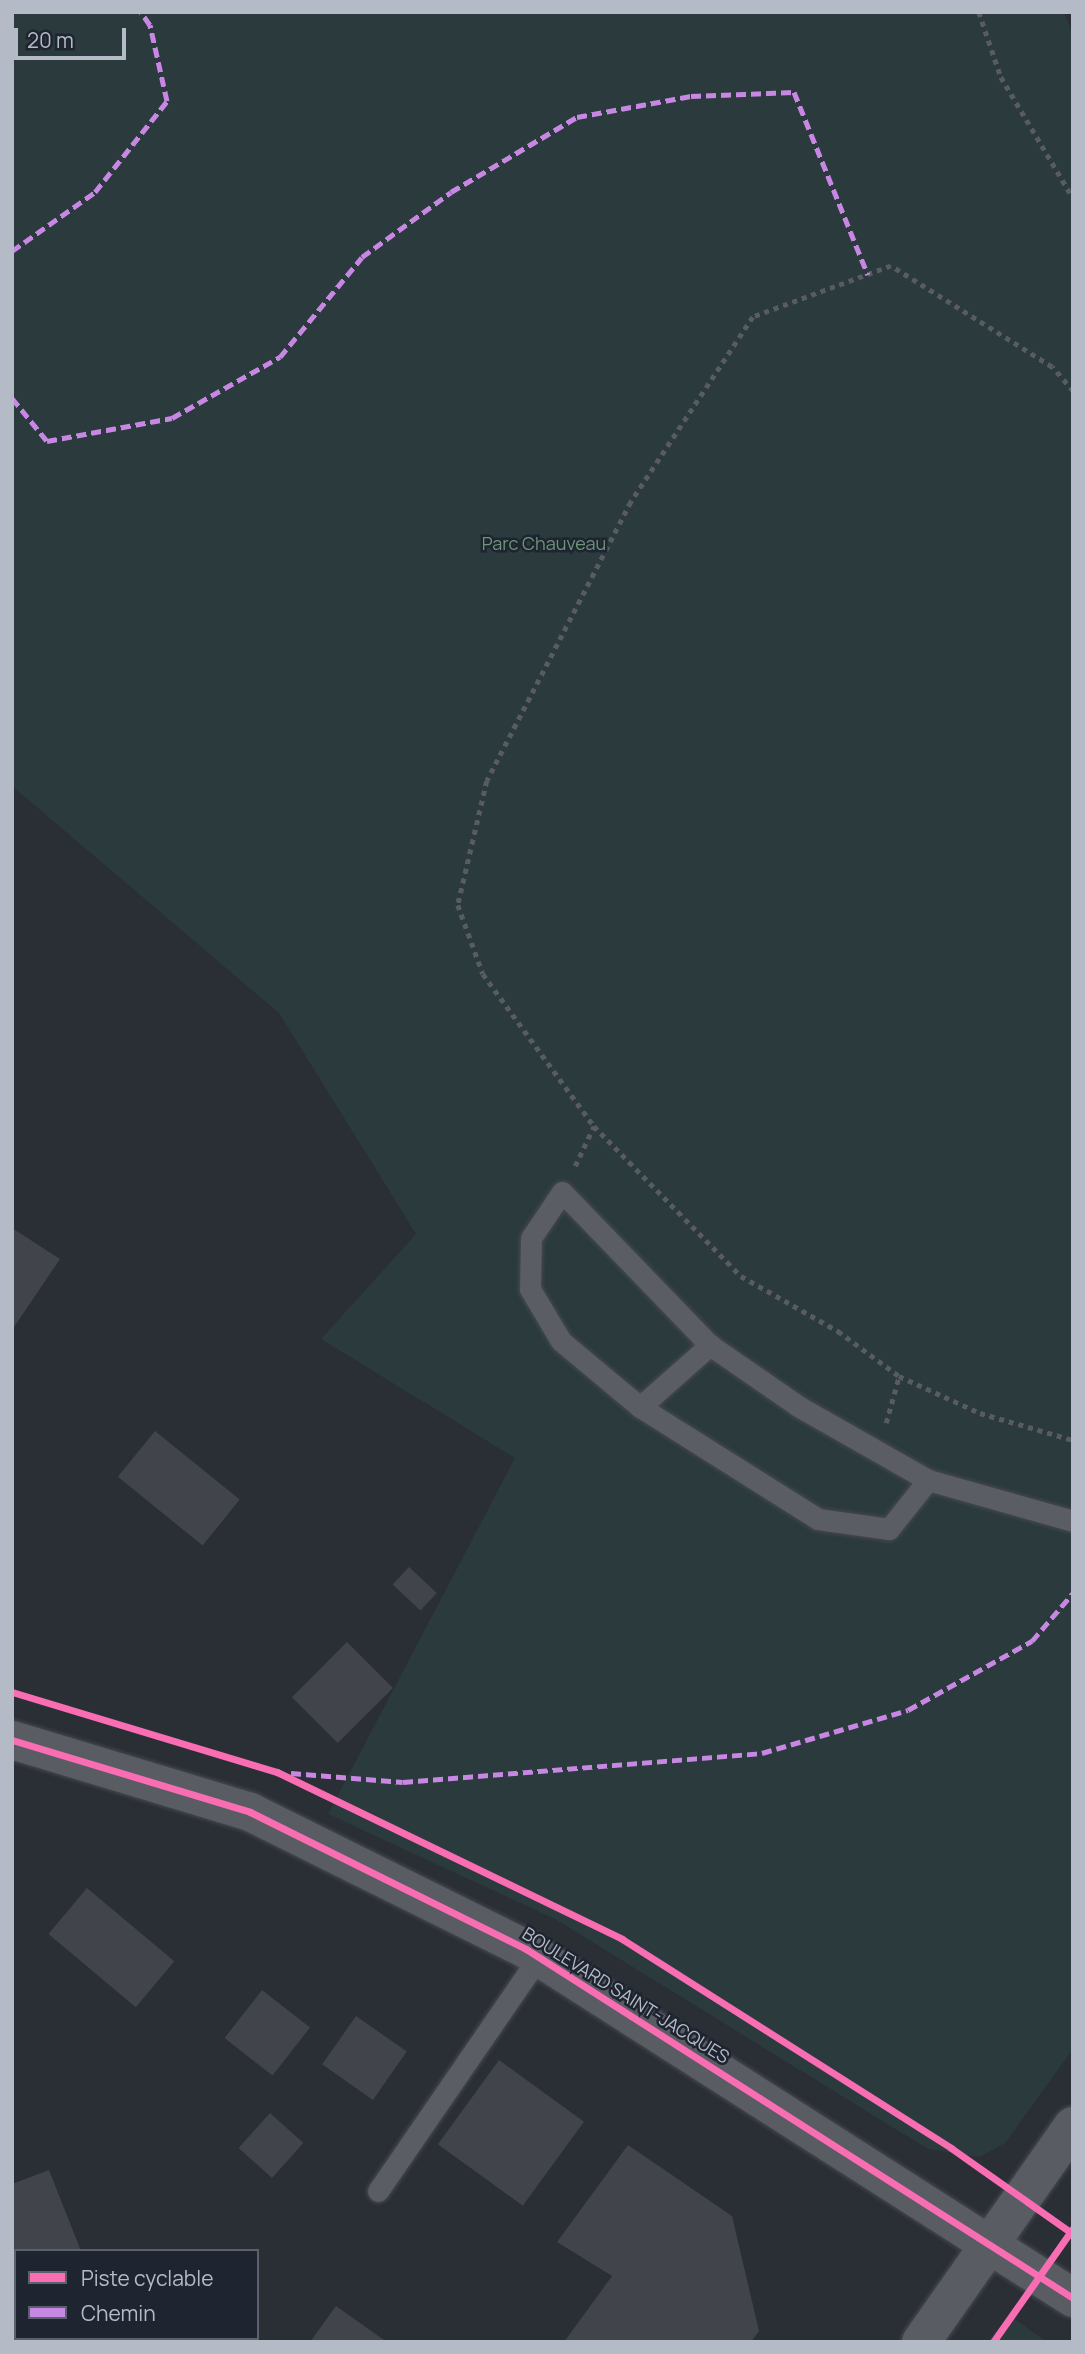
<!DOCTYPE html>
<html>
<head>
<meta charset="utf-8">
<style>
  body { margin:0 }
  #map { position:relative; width:1085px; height:2354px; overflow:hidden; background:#2a2e35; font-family:Manrope,sans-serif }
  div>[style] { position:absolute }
  .green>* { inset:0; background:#2a3a3d }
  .building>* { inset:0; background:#41444a; transform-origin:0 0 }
  .path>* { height:4.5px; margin-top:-2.25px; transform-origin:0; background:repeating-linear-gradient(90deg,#585c61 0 5px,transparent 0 10px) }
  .roads { filter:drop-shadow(0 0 2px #46494e) drop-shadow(0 0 2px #46494e) }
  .lane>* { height:21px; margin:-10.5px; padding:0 10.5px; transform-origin:10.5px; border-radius:10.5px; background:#5a5d64 }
  .secondary>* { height:38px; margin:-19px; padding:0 19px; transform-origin:19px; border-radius:19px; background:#595c62 }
  .quiet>* { height:5px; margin-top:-2.5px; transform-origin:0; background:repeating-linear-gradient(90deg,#c787e3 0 10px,transparent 0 15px) }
  .cycleway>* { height:7px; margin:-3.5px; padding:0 3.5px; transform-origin:3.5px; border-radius:3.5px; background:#f96db3 }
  span { translate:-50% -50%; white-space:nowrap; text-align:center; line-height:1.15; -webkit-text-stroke:5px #1e2430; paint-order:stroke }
  .park-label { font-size:18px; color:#6d9578 }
  .street-label { font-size:18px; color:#b4bac6 }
  .frame { position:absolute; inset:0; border:14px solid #b4bac6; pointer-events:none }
  .legend { position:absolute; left:14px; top:2249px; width:245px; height:91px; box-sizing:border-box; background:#1e2430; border:2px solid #5a606c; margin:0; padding:9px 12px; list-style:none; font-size:21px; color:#b4bac6 }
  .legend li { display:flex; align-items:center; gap:14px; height:35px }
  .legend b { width:35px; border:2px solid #5a606c }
  .scale { position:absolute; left:14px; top:28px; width:112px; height:32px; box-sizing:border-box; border:4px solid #b4bac6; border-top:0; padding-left:9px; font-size:21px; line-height:24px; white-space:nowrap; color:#b4bac6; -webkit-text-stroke:5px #1e2430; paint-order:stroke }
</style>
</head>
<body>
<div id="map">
  <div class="green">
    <div style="clip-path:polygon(12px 12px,1064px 12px,1073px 34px,1073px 2049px,1005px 2143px,979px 2157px,928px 2149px,555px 1919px,328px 1814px,515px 1458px,321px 1339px,416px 1234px,279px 1013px,12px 786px)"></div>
    <div style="clip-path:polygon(1009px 2315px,1047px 2342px,987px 2342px)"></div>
  </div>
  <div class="building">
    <div style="clip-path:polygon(12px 1228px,60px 1259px,12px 1330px)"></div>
    <div style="left:155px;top:1431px;width:109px;height:59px;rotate:39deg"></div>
    <div style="left:409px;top:1567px;width:38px;height:24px;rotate:43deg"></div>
    <div style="left:347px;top:1642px;width:65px;height:78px;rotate:45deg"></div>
    <div style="left:87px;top:1888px;width:114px;height:60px;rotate:40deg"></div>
    <div style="left:262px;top:1990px;width:61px;height:61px;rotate:38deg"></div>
    <div style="left:356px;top:2016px;width:62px;height:59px;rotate:35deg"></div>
    <div style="left:499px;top:2060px;width:105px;height:104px;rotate:36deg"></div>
    <div style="left:270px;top:2113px;width:45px;height:47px;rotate:42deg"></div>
    <div style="clip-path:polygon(628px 2145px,732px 2216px,759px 2331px,751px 2342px,564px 2342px,612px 2276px,557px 2242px)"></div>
    <div style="clip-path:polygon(49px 2170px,81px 2251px,16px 2251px,12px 2278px,12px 2184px)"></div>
    <div style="clip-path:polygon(336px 2306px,387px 2342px,310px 2342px)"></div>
    <div style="clip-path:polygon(60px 2338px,95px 2338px,95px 2340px,60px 2342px)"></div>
  </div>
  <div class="path">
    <div style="left:979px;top:12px;width:69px;rotate:71.3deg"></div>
    <div style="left:1001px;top:77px;width:141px;rotate:59.2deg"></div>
    <div style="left:1073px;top:391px;width:32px;rotate:-131deg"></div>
    <div style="left:1052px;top:367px;width:190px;rotate:-147.9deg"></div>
    <div style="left:891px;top:266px;width:147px;rotate:159.7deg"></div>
    <div style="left:753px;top:317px;width:222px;rotate:123.4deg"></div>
    <div style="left:631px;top:502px;width:314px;rotate:117.3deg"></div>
    <div style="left:487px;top:781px;width:127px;rotate:103.2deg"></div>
    <div style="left:458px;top:905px;width:73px;rotate:70.1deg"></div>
    <div style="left:483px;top:974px;width:188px;rotate:53.9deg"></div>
    <div style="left:594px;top:1126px;width:210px;rotate:45.6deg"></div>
    <div style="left:741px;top:1276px;width:112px;rotate:29.6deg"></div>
    <div style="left:838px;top:1331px;width:76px;rotate:36.4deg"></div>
    <div style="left:899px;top:1376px;width:89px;rotate:24.6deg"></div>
    <div style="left:980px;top:1413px;width:97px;rotate:16.2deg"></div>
    <div style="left:575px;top:1166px;width:44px;rotate:-64.6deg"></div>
    <div style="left:886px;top:1423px;width:49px;rotate:-74.5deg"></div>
  </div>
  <div class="roads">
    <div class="lane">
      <div style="left:640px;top:1407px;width:94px;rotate:-41.5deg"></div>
      <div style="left:928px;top:1480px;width:63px;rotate:128.5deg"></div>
      <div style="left:889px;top:1529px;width:72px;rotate:-172deg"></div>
      <div style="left:818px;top:1519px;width:210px;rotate:-147.8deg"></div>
      <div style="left:640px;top:1407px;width:103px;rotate:-140.1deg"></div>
      <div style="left:561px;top:1341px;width:61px;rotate:-120.8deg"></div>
      <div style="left:530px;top:1289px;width:51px;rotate:-88.9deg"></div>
      <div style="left:531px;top:1238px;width:55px;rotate:-56deg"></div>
      <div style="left:562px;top:1192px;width:213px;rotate:46deg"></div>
      <div style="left:710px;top:1345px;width:107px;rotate:34.7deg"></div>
      <div style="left:798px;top:1406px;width:150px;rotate:29.6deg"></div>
      <div style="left:928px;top:1480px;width:151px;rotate:15.8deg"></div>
      <div style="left:378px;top:2191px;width:284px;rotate:-55.5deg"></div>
    </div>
    <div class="secondary">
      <div style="left:12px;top:1740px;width:249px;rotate:16.8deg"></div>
      <div style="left:250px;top:1812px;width:308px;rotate:26.4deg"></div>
      <div style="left:526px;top:1949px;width:649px;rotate:32.54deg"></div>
      <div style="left:921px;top:2342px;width:264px;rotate:-54.9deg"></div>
    </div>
  </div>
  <div class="quiet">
    <div style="left:12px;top:251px;width:102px;rotate:-35.4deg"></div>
    <div style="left:95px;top:192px;width:116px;rotate:-51.6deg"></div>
    <div style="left:167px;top:101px;width:78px;rotate:-102.6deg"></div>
    <div style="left:150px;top:25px;width:16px;rotate:-125deg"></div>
    <div style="left:12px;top:398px;width:55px;rotate:50.9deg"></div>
    <div style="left:47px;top:441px;width:127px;rotate:-10.4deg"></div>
    <div style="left:172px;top:418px;width:124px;rotate:-29.5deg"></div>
    <div style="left:280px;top:357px;width:129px;rotate:-50.6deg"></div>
    <div style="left:362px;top:257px;width:110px;rotate:-36.1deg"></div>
    <div style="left:451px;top:192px;width:147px;rotate:-30.8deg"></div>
    <div style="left:577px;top:117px;width:116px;rotate:-10.4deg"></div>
    <div style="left:691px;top:96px;width:103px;rotate:-2.2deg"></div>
    <div style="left:794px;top:92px;width:197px;rotate:68deg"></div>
    <div style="left:291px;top:1773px;width:112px;rotate:4.6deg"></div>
    <div style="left:403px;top:1782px;width:360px;rotate:-4.6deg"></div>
    <div style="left:762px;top:1753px;width:152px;rotate:-16.4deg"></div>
    <div style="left:908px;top:1710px;width:142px;rotate:-29.1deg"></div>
    <div style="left:1032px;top:1641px;width:63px;rotate:-49.5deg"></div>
  </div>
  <div class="cycleway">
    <div style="left:12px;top:1692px;width:277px;rotate:16.8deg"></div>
    <div style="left:277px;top:1772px;width:383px;rotate:25.8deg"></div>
    <div style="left:622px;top:1939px;width:390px;rotate:32.4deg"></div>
    <div style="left:951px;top:2148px;width:149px;rotate:35.2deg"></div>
    <div style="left:12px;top:1740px;width:249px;rotate:16.8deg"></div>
    <div style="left:250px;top:1812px;width:308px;rotate:26.4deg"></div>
    <div style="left:526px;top:1949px;width:649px;rotate:32.54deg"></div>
    <div style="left:993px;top:2342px;width:139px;rotate:-54.9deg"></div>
  </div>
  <div class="park-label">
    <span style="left:544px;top:543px">Parc Chauveau</span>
  </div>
  <div class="street-label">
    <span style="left:626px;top:1995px;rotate:32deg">BOULEVARD SAINT-JACQUES</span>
  </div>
  <div class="frame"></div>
  <ul class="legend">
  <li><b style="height:9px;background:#f96db3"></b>Piste cyclable</li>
  <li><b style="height:9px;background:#c787e3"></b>Chemin</li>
  </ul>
  <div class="scale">20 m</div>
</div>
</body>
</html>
